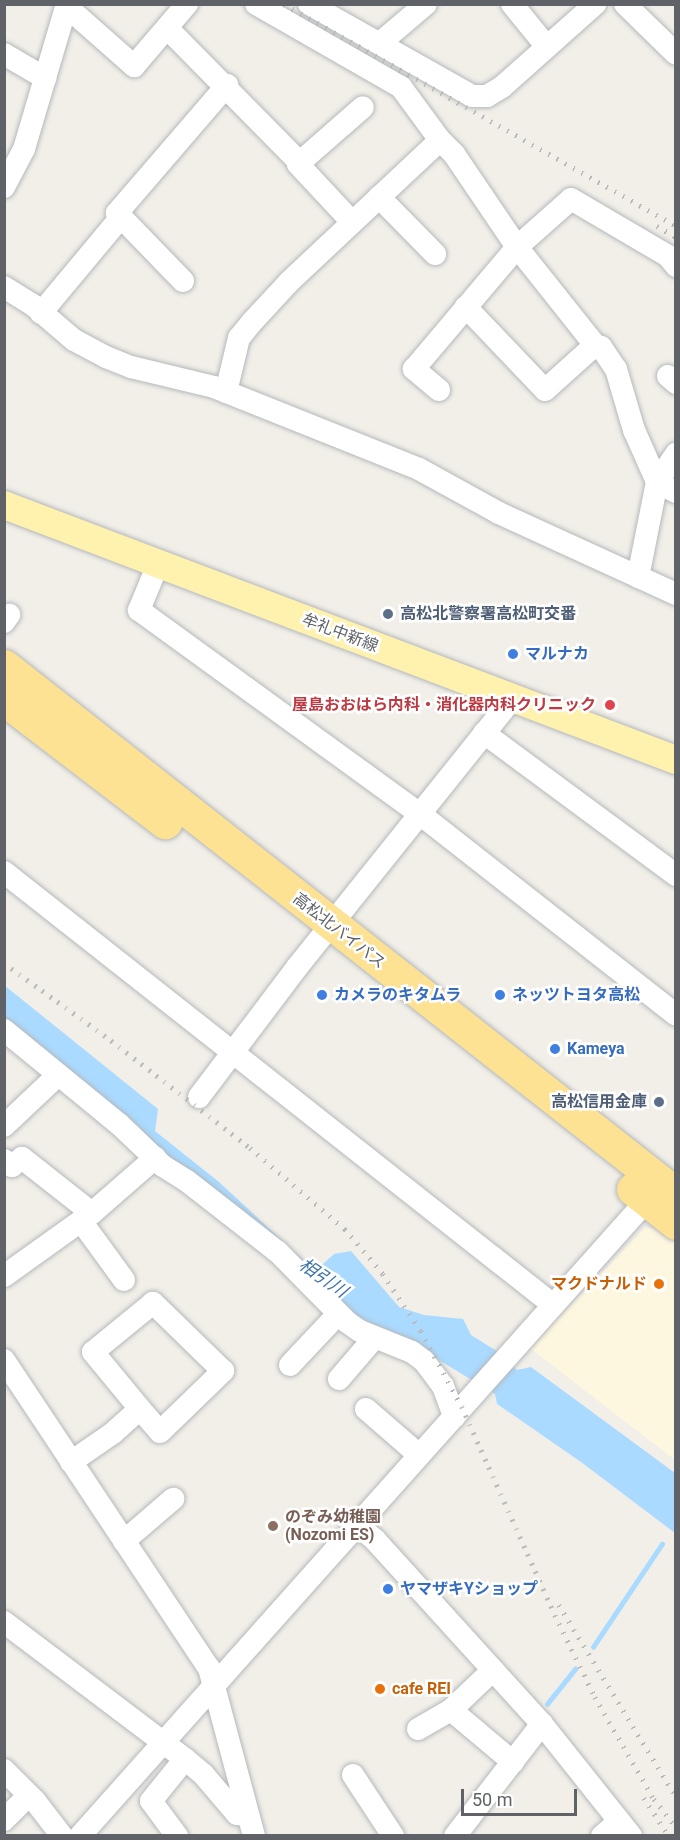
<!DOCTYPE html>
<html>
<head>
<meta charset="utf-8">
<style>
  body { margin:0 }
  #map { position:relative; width:680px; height:1840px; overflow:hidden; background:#f1efe8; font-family:Roboto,"Noto Sans JP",sans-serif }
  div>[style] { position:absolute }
  .commercial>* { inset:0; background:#fef7e0 }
  .water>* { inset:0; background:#aadaff }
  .stream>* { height:4.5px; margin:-2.25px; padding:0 2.25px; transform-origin:2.25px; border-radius:2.25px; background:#aadaff }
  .roads { filter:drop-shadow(0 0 2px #b5b8bc) drop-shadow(0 0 2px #b5b8bc) }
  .minor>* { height:22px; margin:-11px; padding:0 11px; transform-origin:11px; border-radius:11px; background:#fff }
  .major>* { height:28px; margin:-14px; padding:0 14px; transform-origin:14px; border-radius:14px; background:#fff2af }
  .highway>* { height:33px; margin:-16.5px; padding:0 16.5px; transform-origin:16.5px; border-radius:16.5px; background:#fde293 }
  .rail>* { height:4.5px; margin-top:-2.25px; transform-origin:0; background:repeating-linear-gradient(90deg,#b6b7b8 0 1.5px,transparent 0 9.5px) }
  .dots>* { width:16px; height:16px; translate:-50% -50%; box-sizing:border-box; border:3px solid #fff; border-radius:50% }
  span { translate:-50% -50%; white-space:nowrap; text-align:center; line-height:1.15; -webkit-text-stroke:5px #fff; paint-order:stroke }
  .service-label { font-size:16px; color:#4e5e75; font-weight:700 }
  .left { translate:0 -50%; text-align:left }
  .right { translate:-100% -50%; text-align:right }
  .street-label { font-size:16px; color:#5f6368 }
  .shop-label { font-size:16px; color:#366cbe; font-weight:700 }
  .health-label { font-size:16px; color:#be3a42; font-weight:700 }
  .food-label { font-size:16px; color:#c56008; font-weight:700 }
  .education-label { font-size:16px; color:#785e54; font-weight:700 }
  .water-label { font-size:18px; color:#4174aa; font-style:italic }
  .frame { position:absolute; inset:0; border:6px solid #5f6368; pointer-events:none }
  .scale { position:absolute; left:461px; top:1789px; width:116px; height:27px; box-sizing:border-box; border:3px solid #5f6368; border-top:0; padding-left:8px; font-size:18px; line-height:21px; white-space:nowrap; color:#5f6368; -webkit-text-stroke:4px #fff; paint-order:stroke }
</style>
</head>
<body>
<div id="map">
  <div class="commercial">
    <div style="clip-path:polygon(645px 1228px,660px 1229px,675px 1242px,675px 1460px,530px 1348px)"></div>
  </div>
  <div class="water">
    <div style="clip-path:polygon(4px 985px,158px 1109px,155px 1131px,219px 1182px,315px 1271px,334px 1254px,351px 1251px,399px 1307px,424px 1315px,463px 1319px,471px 1335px,495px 1350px,517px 1370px,531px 1367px,675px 1473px,675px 1533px,581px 1462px,497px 1404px,495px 1394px,409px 1342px,360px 1326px,5px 1023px)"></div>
  </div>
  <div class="stream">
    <div style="left:593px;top:1647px;width:124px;rotate:-56.2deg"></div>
    <div style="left:547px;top:1704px;width:45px;rotate:-51.3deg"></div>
  </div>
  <div class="roads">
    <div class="minor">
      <div style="left:256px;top:4px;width:167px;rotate:29.8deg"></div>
      <div style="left:401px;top:87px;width:66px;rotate:53.7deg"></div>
      <div style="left:440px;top:140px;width:20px;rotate:45deg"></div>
      <div style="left:454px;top:154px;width:112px;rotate:55.9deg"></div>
      <div style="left:517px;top:247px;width:125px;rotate:51.5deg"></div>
      <div style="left:595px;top:345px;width:67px;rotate:138deg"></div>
      <div style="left:545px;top:390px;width:115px;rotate:-133.6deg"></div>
      <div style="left:309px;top:4px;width:187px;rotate:29.4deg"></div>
      <div style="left:472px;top:96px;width:15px"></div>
      <div style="left:487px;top:96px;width:17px;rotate:-31deg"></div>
      <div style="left:502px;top:87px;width:125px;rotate:-41.7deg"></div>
      <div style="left:512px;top:4px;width:55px;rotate:50.9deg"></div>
      <div style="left:625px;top:4px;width:71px;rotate:44.4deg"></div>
      <div style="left:66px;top:6px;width:91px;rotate:41.4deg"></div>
      <div style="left:134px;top:66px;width:82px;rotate:-49.5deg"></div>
      <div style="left:167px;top:28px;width:190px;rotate:45.4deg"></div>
      <div style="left:380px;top:43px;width:60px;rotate:-40.3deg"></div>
      <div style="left:4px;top:54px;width:48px;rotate:30.3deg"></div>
      <div style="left:4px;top:187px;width:43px;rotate:-62.2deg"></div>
      <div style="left:24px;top:149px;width:151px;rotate:-73.5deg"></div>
      <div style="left:379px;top:197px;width:80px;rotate:45.5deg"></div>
      <div style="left:352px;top:222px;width:79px;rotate:-133deg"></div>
      <div style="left:298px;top:164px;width:86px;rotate:-41.2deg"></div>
      <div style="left:183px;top:281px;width:95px;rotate:-134.1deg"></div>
      <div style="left:117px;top:213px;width:169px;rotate:-49.3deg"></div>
      <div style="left:4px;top:287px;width:34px;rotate:32deg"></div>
      <div style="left:33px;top:305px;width:54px;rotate:40.5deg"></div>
      <div style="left:74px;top:340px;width:36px;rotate:28deg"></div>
      <div style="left:106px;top:357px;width:27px;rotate:22deg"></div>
      <div style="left:131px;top:367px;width:85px;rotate:13.5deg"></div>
      <div style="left:214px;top:387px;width:221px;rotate:21.8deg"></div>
      <div style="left:419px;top:469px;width:91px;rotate:28.8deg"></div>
      <div style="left:499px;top:513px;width:195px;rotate:24.6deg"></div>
      <div style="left:41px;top:313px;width:125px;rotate:-50.2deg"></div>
      <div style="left:595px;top:345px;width:6px;rotate:18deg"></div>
      <div style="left:601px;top:347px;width:27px;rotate:56deg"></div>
      <div style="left:616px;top:369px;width:64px;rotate:73.6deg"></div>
      <div style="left:634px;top:430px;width:57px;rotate:66.1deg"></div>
      <div style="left:657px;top:482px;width:21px;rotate:28deg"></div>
      <div style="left:668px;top:376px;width:11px;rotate:41deg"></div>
      <div style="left:439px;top:390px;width:33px;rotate:-140deg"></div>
      <div style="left:414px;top:369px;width:160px;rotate:-49.8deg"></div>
      <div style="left:517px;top:247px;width:72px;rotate:-41.6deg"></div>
      <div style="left:571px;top:199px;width:113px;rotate:30.4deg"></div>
      <div style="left:668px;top:256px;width:13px;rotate:51deg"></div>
      <div style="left:226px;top:392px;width:56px;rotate:-76.5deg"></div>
      <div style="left:239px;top:338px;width:21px;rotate:-51deg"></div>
      <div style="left:252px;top:322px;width:54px;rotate:-47.2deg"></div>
      <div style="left:289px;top:282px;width:207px;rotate:-43.2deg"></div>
      <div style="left:158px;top:564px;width:50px;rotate:112.4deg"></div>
      <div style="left:139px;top:610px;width:347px;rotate:36deg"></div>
      <div style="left:420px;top:814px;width:325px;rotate:38.1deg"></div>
      <div style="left:638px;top:577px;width:97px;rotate:-78.7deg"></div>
      <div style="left:657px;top:482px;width:34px;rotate:-56deg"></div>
      <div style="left:4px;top:622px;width:9px;rotate:-54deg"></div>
      <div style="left:484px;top:733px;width:239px;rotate:36.5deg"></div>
      <div style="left:4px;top:872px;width:698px;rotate:38.25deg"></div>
      <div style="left:4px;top:1030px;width:149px;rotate:39.3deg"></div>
      <div style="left:119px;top:1124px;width:61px;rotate:43.7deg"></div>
      <div style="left:163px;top:1166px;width:28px;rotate:32deg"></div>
      <div style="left:187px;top:1181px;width:115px;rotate:38deg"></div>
      <div style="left:278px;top:1252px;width:98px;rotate:45.4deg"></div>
      <div style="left:347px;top:1322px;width:16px;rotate:35deg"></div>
      <div style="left:360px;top:1331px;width:56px;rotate:22deg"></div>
      <div style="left:412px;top:1352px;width:15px;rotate:37deg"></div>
      <div style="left:424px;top:1361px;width:31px;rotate:53deg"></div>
      <div style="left:443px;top:1386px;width:33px;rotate:70deg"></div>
      <div style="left:199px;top:1097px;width:164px;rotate:-52.9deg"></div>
      <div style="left:298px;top:966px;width:342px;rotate:-51.3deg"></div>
      <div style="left:4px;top:1126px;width:74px;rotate:-43.4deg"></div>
      <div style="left:4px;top:1160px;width:10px;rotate:37deg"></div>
      <div style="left:12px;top:1166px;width:13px;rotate:-39deg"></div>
      <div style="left:22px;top:1158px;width:89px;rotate:38.2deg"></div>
      <div style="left:81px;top:1221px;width:73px;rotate:53.9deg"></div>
      <div style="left:4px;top:1276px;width:108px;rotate:-35.6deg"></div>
      <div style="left:92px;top:1213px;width:84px;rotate:-41.1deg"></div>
      <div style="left:4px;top:1360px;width:370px;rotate:56.4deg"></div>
      <div style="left:209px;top:1668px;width:174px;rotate:75deg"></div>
      <div style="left:290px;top:1365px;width:70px;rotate:-46.7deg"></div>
      <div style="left:339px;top:1379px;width:55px;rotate:-49.4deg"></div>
      <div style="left:366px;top:1409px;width:70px;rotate:41deg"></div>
      <div style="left:71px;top:1462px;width:51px;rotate:-34.6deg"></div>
      <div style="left:113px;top:1433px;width:36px;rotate:-42deg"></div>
      <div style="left:140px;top:1409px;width:30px;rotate:49deg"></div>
      <div style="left:160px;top:1432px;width:88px;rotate:-44.1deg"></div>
      <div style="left:223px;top:1371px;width:98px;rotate:-135.8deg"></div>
      <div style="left:153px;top:1303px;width:77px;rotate:140.8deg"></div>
      <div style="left:93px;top:1352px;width:74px;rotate:50.5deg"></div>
      <div style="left:358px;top:1526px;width:22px;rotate:39deg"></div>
      <div style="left:375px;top:1540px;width:248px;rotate:47.8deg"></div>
      <div style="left:542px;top:1724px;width:143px;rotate:51.5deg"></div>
      <div style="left:124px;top:1541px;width:65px;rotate:-40.6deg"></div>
      <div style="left:4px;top:1622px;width:227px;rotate:37.1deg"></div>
      <div style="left:185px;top:1759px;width:54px;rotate:129deg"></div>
      <div style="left:151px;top:1801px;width:44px;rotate:53.4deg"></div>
      <div style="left:451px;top:1710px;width:81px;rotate:40deg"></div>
      <div style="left:418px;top:1729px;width:38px;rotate:-30deg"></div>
      <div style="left:451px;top:1710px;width:58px;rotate:-43.6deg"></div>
      <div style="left:185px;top:1759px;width:23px;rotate:40deg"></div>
      <div style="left:203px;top:1774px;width:52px;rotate:49.6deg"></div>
      <div style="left:237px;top:1814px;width:10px;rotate:6deg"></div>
      <div style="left:4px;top:1770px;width:44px;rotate:45deg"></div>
      <div style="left:35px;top:1801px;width:44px;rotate:52.4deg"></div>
      <div style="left:353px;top:1775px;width:73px;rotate:56.7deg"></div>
      <div style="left:4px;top:1820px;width:35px;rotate:-45deg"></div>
      <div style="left:80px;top:1836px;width:852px;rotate:-48.28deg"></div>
      <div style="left:455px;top:1836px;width:142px;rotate:-52.2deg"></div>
      <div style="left:602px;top:1836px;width:21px;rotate:-41deg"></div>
    </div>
    <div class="major">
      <div style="left:4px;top:505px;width:719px;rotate:20.78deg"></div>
    </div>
    <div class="highway">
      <div style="left:4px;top:666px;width:855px;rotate:38.16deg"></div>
      <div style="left:4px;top:699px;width:203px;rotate:37.4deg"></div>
      <div style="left:633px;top:1189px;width:55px;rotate:38.3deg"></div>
    </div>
  </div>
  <div class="rail">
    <div style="left:284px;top:4px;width:450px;rotate:29.5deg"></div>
    <div style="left:657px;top:226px;width:22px;rotate:30deg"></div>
    <div style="left:4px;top:963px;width:123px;rotate:35.8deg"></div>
    <div style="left:104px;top:1035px;width:185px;rotate:37.7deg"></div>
    <div style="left:250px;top:1148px;width:125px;rotate:40.5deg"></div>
    <div style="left:345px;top:1229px;width:59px;rotate:49.8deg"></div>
    <div style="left:383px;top:1274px;width:69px;rotate:56.3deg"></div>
    <div style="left:421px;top:1331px;width:86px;rotate:61.7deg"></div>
    <div style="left:462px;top:1407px;width:228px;rotate:65.9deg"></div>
    <div style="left:555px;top:1615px;width:91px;rotate:64deg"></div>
    <div style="left:595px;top:1697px;width:118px;rotate:60deg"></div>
    <div style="left:654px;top:1799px;width:36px;rotate:52deg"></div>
    <div style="left:559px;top:1605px;width:225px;rotate:58.6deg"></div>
    <div style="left:644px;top:1798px;width:45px;rotate:56.7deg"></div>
  </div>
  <div class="dots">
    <div style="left:388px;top:614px;background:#5c6f8a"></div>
    <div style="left:513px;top:654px;background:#3f7fe0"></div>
    <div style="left:610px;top:705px;background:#e0444e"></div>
    <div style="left:322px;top:995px;background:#3f7fe0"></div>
    <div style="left:500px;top:995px;background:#3f7fe0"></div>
    <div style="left:555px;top:1049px;background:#3f7fe0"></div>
    <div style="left:659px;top:1102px;background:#5c6f8a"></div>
    <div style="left:659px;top:1284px;background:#e8710a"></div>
    <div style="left:273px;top:1526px;background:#8d6e63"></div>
    <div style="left:388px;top:1589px;background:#3f7fe0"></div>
    <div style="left:380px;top:1689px;background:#e8710a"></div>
  </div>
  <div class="service-label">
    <span class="left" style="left:400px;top:614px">高松北警察署高松町交番</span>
    <span class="right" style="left:647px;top:1102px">高松信用金庫</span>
  </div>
  <div class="street-label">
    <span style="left:340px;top:633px;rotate:21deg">牟礼中新線</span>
    <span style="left:339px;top:931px;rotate:38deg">高松北バイパス</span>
  </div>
  <div class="shop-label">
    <span class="left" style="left:525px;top:654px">マルナカ</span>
    <span class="left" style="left:334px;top:995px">カメラのキタムラ</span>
    <span class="left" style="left:512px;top:995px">ネッツトヨタ高松</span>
    <span class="left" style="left:567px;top:1049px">Kameya</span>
    <span class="left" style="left:400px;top:1589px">ヤマザキYショップ</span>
  </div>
  <div class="health-label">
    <span class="right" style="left:596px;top:705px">屋島おおはら内科・消化器内科クリニック</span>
  </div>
  <div class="food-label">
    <span class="right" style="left:647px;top:1284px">マクドナルド</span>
    <span class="left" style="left:392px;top:1689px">cafe REI</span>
  </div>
  <div class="education-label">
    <span class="left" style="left:285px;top:1526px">のぞみ幼稚園<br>(Nozomi ES)</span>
  </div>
  <div class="water-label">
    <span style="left:323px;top:1278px;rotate:35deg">相引川</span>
  </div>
  <div class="frame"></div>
  <div class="scale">50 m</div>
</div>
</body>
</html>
